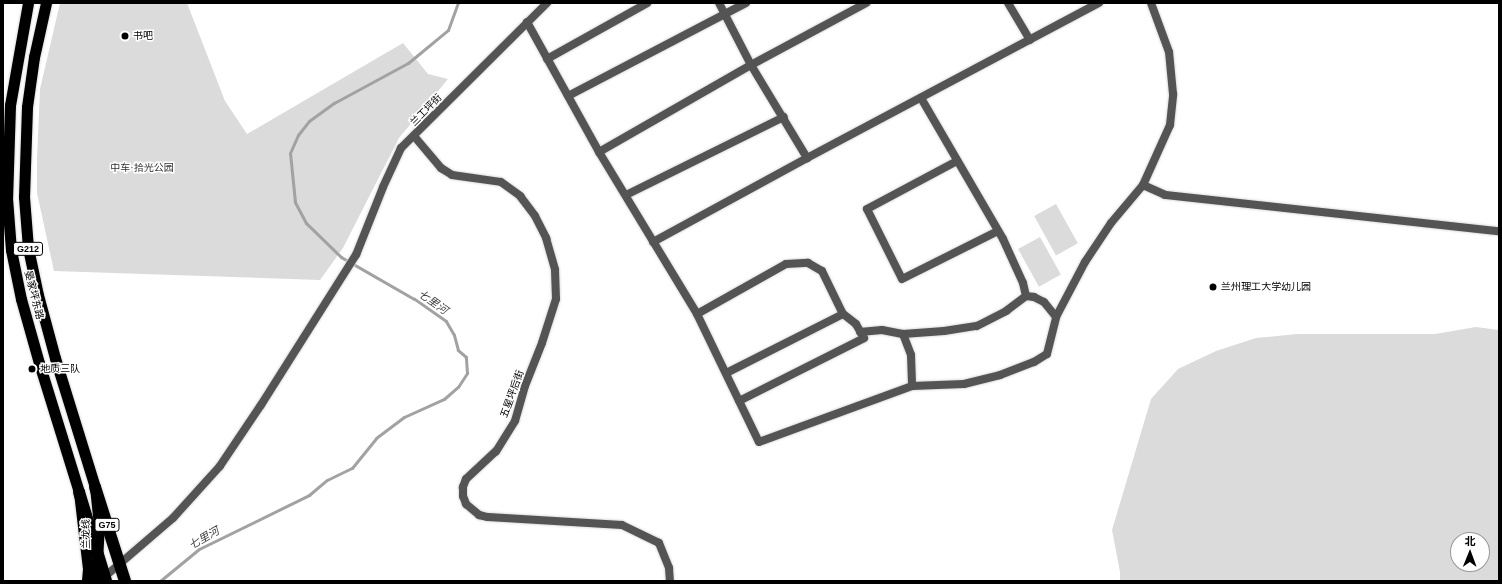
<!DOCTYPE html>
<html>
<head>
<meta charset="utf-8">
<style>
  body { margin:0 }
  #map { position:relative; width:1502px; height:584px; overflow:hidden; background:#fff; font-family:Arial,"Noto Sans SC",sans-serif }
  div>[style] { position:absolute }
  .green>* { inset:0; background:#dbdbdb; transform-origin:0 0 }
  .stream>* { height:3px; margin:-1.5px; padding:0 1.5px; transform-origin:1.5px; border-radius:1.5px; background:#a2a2a2 }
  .roads { filter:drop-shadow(0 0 1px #dbdbdb) drop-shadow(0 0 1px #dbdbdb) }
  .minor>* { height:8px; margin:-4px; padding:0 4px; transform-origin:4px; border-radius:4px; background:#545454 }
  .trunk>* { height:11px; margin:-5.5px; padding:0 5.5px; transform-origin:5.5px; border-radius:5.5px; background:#000 }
  .motorway>* { height:12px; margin:-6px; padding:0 6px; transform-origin:6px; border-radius:6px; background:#000 }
  .dots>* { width:11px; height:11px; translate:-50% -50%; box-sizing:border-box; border:2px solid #fff; border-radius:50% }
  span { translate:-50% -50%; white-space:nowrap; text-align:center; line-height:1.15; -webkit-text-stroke:3px #fff; paint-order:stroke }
  .shield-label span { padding:1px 3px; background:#fff; border:1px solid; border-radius:3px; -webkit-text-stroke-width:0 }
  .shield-label { font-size:9px; color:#000; font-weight:700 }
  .poi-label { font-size:10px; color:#000 }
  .left { translate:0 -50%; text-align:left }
  .street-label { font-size:10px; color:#000 }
  .park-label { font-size:10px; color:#323232 }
  .water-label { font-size:11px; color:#434343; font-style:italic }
  .frame { position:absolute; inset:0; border:4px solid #000; pointer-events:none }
  .north { position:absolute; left:1450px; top:532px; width:40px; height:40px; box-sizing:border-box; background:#fff; border:1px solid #999; border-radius:50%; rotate:1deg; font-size:11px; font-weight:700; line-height:16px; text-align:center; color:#000 }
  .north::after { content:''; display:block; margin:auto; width:14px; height:18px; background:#000; clip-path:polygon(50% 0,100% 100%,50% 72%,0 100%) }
</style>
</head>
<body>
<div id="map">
  <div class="green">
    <div style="clip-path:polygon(60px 3px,187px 3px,225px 101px,247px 134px,403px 43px,428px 74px,448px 79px,399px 138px,343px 248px,320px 280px,54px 271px,37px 193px,37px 159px,40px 89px)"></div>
    <div style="left:1056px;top:204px;width:45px;height:25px;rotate:61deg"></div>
    <div style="left:1040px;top:237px;width:43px;height:25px;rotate:61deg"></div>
    <div style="clip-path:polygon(evenodd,1476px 327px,1499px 330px,1499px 581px,1120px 581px,1120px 572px,1112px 530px,1151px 399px,1178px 369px,1216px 351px,1256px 338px,1297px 334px,1435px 334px,1476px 327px,1458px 540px,1482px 540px,1482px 564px,1458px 564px,1458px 540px)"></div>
  </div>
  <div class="stream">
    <div style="left:160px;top:581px;width:50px;rotate:-39.4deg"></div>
    <div style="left:199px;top:549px;width:123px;rotate:-26.1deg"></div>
    <div style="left:309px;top:495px;width:23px;rotate:-40deg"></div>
    <div style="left:327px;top:480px;width:28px;rotate:-26deg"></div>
    <div style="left:352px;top:468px;width:38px;rotate:-51deg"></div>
    <div style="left:376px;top:438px;width:35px;rotate:-37deg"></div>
    <div style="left:404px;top:417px;width:44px;rotate:-24.2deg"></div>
    <div style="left:444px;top:399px;width:18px;rotate:-41deg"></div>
    <div style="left:458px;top:387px;width:17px;rotate:-57deg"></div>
    <div style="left:467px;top:373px;width:16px;rotate:-94deg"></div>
    <div style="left:466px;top:357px;width:11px;rotate:-139deg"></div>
    <div style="left:458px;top:350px;width:16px;rotate:-105deg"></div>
    <div style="left:454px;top:335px;width:16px;rotate:-120deg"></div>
    <div style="left:446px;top:321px;width:39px;rotate:-145deg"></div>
    <div style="left:414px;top:299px;width:84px;rotate:-150.1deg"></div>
    <div style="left:341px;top:257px;width:49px;rotate:-135.8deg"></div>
    <div style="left:306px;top:223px;width:24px;rotate:-118deg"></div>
    <div style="left:295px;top:202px;width:49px;rotate:-95.8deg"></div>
    <div style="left:290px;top:153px;width:20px;rotate:-66deg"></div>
    <div style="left:298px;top:135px;width:18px;rotate:-52deg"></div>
    <div style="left:309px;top:121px;width:31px;rotate:-36deg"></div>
    <div style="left:334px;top:103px;width:84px;rotate:-28.4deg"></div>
    <div style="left:408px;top:63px;width:52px;rotate:-39.5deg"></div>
    <div style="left:448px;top:30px;width:29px;rotate:-70deg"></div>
  </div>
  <div class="roads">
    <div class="minor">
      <div style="left:719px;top:3px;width:70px;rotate:62.7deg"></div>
      <div style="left:751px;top:65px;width:109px;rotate:58.9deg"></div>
      <div style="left:807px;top:158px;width:331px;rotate:-28deg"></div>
      <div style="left:1008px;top:3px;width:43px;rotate:59.3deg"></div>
      <div style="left:527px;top:22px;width:149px;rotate:61deg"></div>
      <div style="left:599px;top:152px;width:189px;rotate:58.8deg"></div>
      <div style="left:697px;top:314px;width:142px;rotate:64.2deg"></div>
      <div style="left:759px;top:442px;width:163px;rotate:-20.1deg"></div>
      <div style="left:912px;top:386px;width:52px;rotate:-2.2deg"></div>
      <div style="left:964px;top:384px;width:37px;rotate:-14deg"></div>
      <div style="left:1000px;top:375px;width:36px;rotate:-21deg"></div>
      <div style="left:1034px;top:362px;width:15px;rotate:-32deg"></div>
      <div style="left:1047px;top:354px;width:38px;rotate:-76deg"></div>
      <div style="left:1056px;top:317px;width:62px;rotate:-62.2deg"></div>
      <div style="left:1085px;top:262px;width:47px;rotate:-56.3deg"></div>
      <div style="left:1111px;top:223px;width:50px;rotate:-49.9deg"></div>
      <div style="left:1143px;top:185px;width:66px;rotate:-65.8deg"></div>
      <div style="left:1170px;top:125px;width:31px;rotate:-84deg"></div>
      <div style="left:1173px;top:94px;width:42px;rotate:-95.4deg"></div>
      <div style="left:1169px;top:52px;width:52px;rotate:-110.2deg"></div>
      <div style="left:547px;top:59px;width:115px;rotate:-29.2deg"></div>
      <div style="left:568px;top:96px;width:201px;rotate:-27.6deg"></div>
      <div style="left:921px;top:98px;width:163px;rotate:59.8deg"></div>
      <div style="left:1003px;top:239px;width:48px;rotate:65.6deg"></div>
      <div style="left:1023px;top:283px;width:13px;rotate:77deg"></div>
      <div style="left:414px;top:136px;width:42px;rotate:49.8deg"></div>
      <div style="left:441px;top:168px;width:13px;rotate:32deg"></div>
      <div style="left:452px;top:175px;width:49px;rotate:8.1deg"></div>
      <div style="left:501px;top:182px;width:24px;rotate:36deg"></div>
      <div style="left:520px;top:196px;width:25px;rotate:53deg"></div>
      <div style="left:535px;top:216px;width:25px;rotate:63deg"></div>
      <div style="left:546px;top:238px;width:33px;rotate:74deg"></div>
      <div style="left:555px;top:270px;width:29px;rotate:88deg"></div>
      <div style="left:556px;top:299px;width:46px;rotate:107.7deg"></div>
      <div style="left:542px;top:343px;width:46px;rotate:111.6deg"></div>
      <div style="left:525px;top:386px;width:36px;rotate:106deg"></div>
      <div style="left:515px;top:421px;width:36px;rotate:122deg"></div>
      <div style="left:496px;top:451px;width:41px;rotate:137deg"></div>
      <div style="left:466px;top:479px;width:9px;rotate:111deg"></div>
      <div style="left:463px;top:487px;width:9px;rotate:90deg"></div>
      <div style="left:463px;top:496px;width:9px;rotate:69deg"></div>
      <div style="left:466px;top:504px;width:17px;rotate:40deg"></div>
      <div style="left:479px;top:515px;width:9px;rotate:13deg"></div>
      <div style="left:488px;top:517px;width:134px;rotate:3.4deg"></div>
      <div style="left:622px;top:525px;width:41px;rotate:25.9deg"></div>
      <div style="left:659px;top:543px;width:27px;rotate:68deg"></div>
      <div style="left:669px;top:568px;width:13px;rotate:86deg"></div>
      <div style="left:599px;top:152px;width:175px;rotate:-29.8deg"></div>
      <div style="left:751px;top:65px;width:131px;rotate:-28.3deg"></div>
      <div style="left:957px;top:161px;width:102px;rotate:151.9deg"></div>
      <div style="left:867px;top:209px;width:78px;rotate:63.4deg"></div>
      <div style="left:902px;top:279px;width:107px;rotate:-26.6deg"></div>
      <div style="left:1143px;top:185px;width:24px;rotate:24deg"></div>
      <div style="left:1165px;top:195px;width:336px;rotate:6.2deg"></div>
      <div style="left:626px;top:195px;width:176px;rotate:-26.3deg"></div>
      <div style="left:653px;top:242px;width:175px;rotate:-28.6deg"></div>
      <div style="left:697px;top:314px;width:102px;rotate:-29.3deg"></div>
      <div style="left:786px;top:264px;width:22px;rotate:-3deg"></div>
      <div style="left:808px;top:263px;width:16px;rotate:30deg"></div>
      <div style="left:822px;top:271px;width:48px;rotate:64deg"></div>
      <div style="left:843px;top:314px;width:131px;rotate:153.2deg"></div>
      <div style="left:860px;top:332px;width:22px;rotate:-5deg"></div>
      <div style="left:882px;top:330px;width:21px;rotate:11deg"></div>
      <div style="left:903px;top:334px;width:22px;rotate:69deg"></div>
      <div style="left:911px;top:355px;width:31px;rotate:88deg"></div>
      <div style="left:903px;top:334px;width:41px;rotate:-4.2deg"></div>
      <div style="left:944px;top:331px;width:33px;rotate:-9deg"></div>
      <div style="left:977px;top:326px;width:33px;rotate:-27deg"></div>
      <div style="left:1006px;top:311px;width:25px;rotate:-37deg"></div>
      <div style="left:1026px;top:296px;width:8px;rotate:7deg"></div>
      <div style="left:1034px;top:297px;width:11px;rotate:27deg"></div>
      <div style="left:1044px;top:302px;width:19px;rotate:51deg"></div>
      <div style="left:739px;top:401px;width:140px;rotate:-26.7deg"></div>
      <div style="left:864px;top:338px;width:16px;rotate:-120deg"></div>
      <div style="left:856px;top:324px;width:16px;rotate:-142deg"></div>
      <div style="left:102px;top:579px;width:94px;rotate:-40.7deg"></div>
      <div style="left:173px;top:518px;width:70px;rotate:-47.9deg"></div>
      <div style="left:220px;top:466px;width:73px;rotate:-56.1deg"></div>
      <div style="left:261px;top:405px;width:178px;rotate:-57.7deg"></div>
      <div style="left:356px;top:255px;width:73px;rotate:-68.3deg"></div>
      <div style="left:383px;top:187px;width:43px;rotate:-65.2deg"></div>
      <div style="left:401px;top:148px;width:206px;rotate:-44.8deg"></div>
    </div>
    <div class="trunk">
      <div style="left:28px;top:3px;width:104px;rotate:100deg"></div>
      <div style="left:10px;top:105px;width:93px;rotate:91.8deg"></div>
      <div style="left:7px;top:198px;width:52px;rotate:85.6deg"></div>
      <div style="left:11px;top:250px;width:50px;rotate:78.5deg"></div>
      <div style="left:21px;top:299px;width:66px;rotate:74.3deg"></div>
      <div style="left:39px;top:363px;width:135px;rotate:72.8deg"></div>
      <div style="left:79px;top:492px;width:78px;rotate:83.3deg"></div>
      <div style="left:88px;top:569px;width:12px;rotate:95deg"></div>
      <div style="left:46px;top:3px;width:55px;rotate:102.5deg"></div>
      <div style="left:34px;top:57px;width:50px;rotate:98deg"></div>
      <div style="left:27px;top:107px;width:90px;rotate:91.9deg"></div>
      <div style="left:24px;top:197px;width:51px;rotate:85.5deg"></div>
      <div style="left:28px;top:248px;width:48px;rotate:78deg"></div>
      <div style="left:38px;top:295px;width:65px;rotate:74.9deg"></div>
      <div style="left:55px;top:358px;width:135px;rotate:72.8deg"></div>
      <div style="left:95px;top:487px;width:36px;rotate:84deg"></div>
      <div style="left:99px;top:523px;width:58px;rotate:93deg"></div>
    </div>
    <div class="motorway">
      <div style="left:95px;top:487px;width:99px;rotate:72.3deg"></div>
      <div style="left:79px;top:492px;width:93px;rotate:73.1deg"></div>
    </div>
  </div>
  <div class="dots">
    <div style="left:125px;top:36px;background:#000"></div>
    <div style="left:1213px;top:287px;background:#000"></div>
    <div style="left:32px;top:369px;background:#000"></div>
  </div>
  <div class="shield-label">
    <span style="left:28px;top:249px">G212</span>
    <span style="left:107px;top:525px">G75</span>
  </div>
  <div class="poi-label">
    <span class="left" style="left:133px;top:36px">书吧</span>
    <span class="left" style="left:1221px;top:287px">兰州理工大学幼儿园</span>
    <span class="left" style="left:40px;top:369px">地质三队</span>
  </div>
  <div class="street-label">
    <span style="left:426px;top:110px;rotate:-45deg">兰工坪街</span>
    <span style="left:34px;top:295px;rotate:76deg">晏家坪东路</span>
    <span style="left:512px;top:394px;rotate:-70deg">五星坪后街</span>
    <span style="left:86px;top:534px;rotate:-91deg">兰龙线</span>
  </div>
  <div class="park-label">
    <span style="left:142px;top:168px">中车·拾光公园</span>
  </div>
  <div class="water-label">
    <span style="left:433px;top:302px;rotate:35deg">七里河</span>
    <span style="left:204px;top:538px;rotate:-30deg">七里河</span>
  </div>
  <div class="frame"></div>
  <div class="north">北</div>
</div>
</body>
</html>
